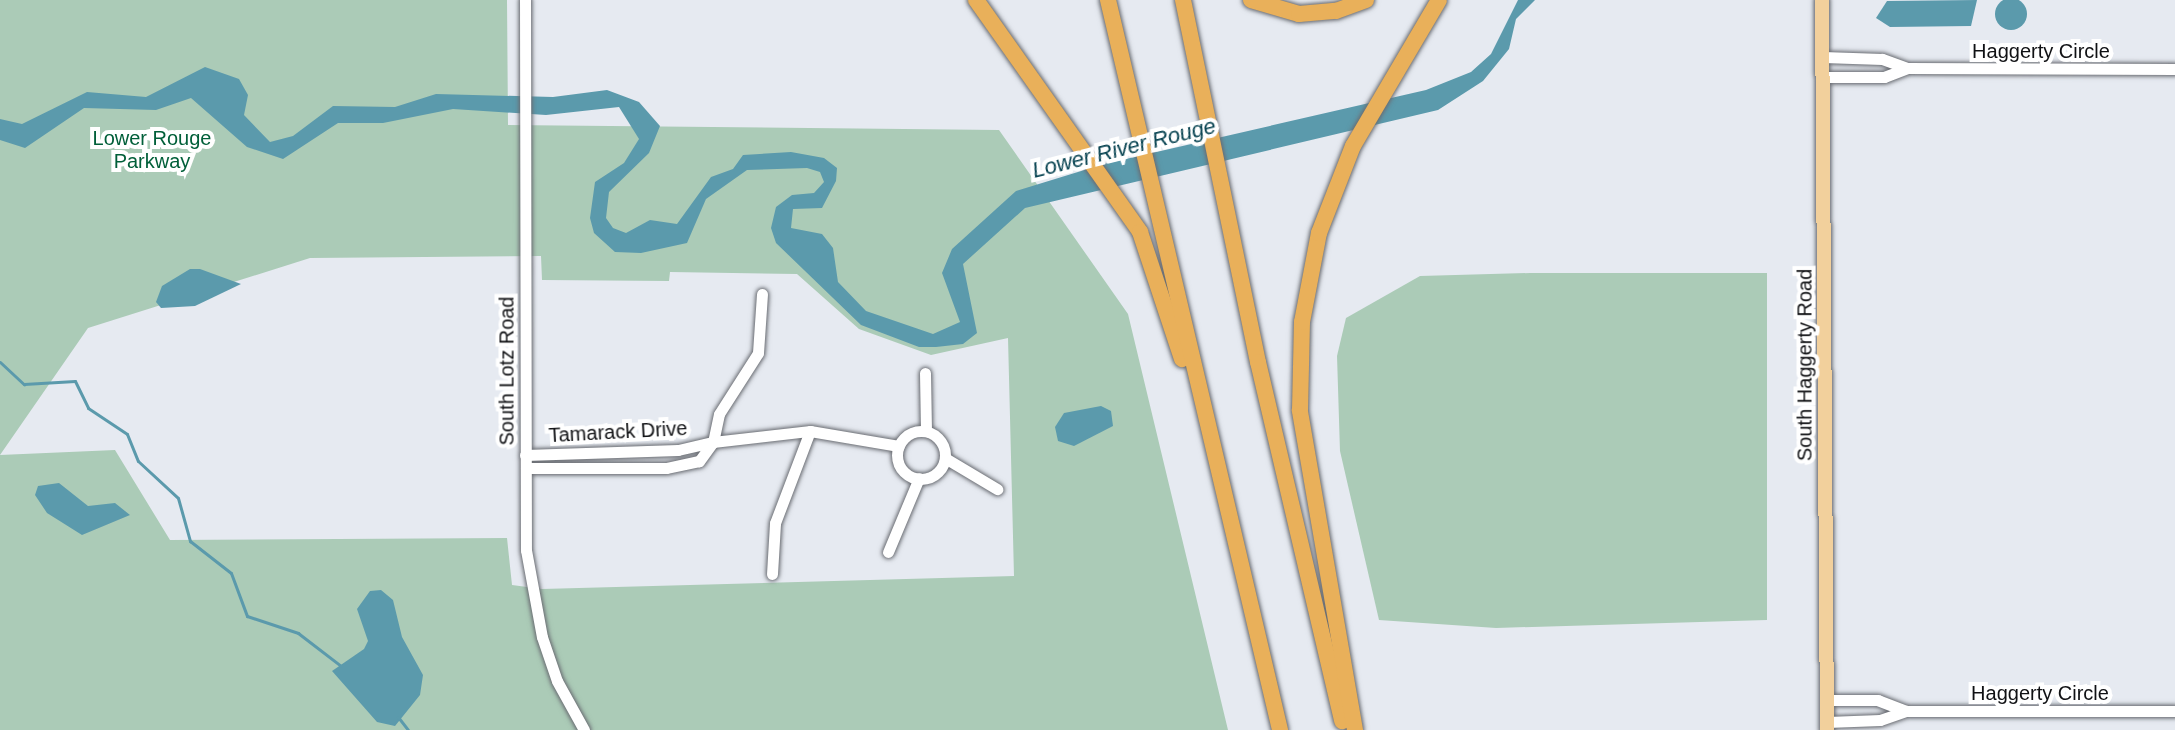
<!DOCTYPE html>
<html>
<head>
<meta charset="utf-8">
<style>
  body { margin:0 }
  #map { position:relative; width:2175px; height:730px; overflow:hidden; background:#e6eaf1; font-family:Helvetica,sans-serif }
  div>[style] { position:absolute }
  .green>* { inset:0; background:#abcbb7 }
  .water>* { inset:0; background:#5b9aac }
  .round { border-radius:50% }
  .stream>* { height:3px; margin:-1.5px; padding:0 1.5px; transform-origin:1.5px; border-radius:1.5px; background:#5b9aac }
  .roads { filter:drop-shadow(0 0 2px #696c72) drop-shadow(0 0 2px #696c72) }
  .minor>* { height:11px; margin:-5.5px; padding:0 5.5px; transform-origin:5.5px; border-radius:5.5px; background:#fff }
  .minor>.ring { margin:-5.5px; padding:0; box-sizing:content-box; background:none; border:11px solid #fff; border-radius:50% }
  .major>* { height:14px; margin:-7px; padding:0 7px; transform-origin:7px; border-radius:7px; background:#f2d09c }
  .highway>* { height:16px; margin:-8px; padding:0 8px; transform-origin:8px; border-radius:8px; background:#e9b05a }
  span { translate:-50% -50%; white-space:nowrap; text-align:center; line-height:1.15; -webkit-text-stroke:8px #fff; paint-order:stroke }
  .street-label { font-size:20px; color:#101114 }
  .park-label { font-size:20px; color:#015f39 }
  .water-label { font-size:22px; color:#094452; font-style:italic }
</style>
</head>
<body>
<div id="map">
  <div class="green">
    <div style="clip-path:polygon(evenodd,0 0,507px 0,508px 125px,999px 130px,1128px 314px,1228px 730px,0 730px,0 0,541px 256px,542px 280px,669px 281px,670px 272px,797px 274px,859px 329px,931px 355px,1008px 338px,1014px 576px,542px 589px,512px 585px,507px 538px,170px 540px,115px 450px,0 455px,88px 328px,310px 258px,541px 256px)"></div>
    <div style="clip-path:polygon(1530px 273px,1767px 273px,1767px 620px,1496px 628px,1379px 620px,1340px 451px,1337px 356px,1346px 318px,1420px 276px)"></div>
  </div>
  <div class="water">
    <div class="round" style="left:1995px;top:-2px;width:32px;height:32px"></div>
    <div style="clip-path:polygon(1518px 0,1535px 0,1516px 19px,1509px 49px,1483px 81px,1438px 110px,1025px 208px,963px 264px,977px 333px,963px 344px,936px 347px,919px 347px,861px 325px,776px 243px,771px 228px,776px 207px,792px 195px,814px 193px,824px 182px,820px 172px,807px 168px,747px 170px,706px 199px,687px 243px,641px 253px,615px 252px,594px 233px,590px 218px,595px 182px,624px 163px,639px 139px,619px 107px,546px 115px,453px 109px,383px 123px,338px 123px,283px 159px,247px 147px,191px 98px,156px 110px,84px 108px,25px 148px,0 140px,0 119px,22px 124px,87px 92px,146px 97px,205px 67px,239px 79px,248px 95px,244px 115px,270px 142px,293px 136px,333px 106px,395px 107px,436px 94px,553px 97px,607px 90px,639px 102px,660px 126px,649px 153px,609px 192px,606px 218px,613px 228px,626px 233px,650px 220px,677px 224px,711px 177px,733px 169px,743px 155px,791px 152px,824px 158px,837px 168px,836px 181px,822px 208px,793px 209px,791px 228px,822px 234px,833px 248px,838px 282px,866px 311px,933px 334px,960px 322px,942px 273px,952px 249px,1016px 191px,1104px 164px,1426px 90px,1471px 72px,1491px 54px)"></div>
    <div style="clip-path:polygon(1977px 0,1971px 26px,1890px 27px,1876px 18px,1887px 1px)"></div>
    <div style="clip-path:polygon(190px 269px,200px 269px,241px 284px,195px 306px,161px 308px,156px 302px,162px 286px)"></div>
    <div style="clip-path:polygon(1101px 406px,1111px 411px,1113px 426px,1074px 446px,1058px 441px,1055px 427px,1064px 413px)"></div>
    <div style="clip-path:polygon(59px 483px,88px 506px,115px 503px,130px 515px,82px 535px,47px 513px,35px 495px,38px 486px)"></div>
    <div style="clip-path:polygon(381px 590px,393px 600px,402px 637px,423px 675px,420px 695px,395px 726px,377px 722px,332px 671px,364px 649px,368px 641px,357px 609px,370px 591px)"></div>
  </div>
  <div class="stream">
    <div style="left:0;top:362px;width:33px;rotate:43deg"></div>
    <div style="left:24px;top:384px;width:51px;rotate:-3.4deg"></div>
    <div style="left:75px;top:381px;width:30px;rotate:64deg"></div>
    <div style="left:88px;top:408px;width:47px;rotate:33.7deg"></div>
    <div style="left:127px;top:434px;width:29px;rotate:68deg"></div>
    <div style="left:138px;top:461px;width:54px;rotate:42.8deg"></div>
    <div style="left:178px;top:498px;width:45px;rotate:74.4deg"></div>
    <div style="left:190px;top:541px;width:52px;rotate:38deg"></div>
    <div style="left:231px;top:573px;width:46px;rotate:69.6deg"></div>
    <div style="left:247px;top:616px;width:54px;rotate:18.4deg"></div>
    <div style="left:298px;top:633px;width:54px;rotate:37.5deg"></div>
    <div style="left:398px;top:717px;width:16px;rotate:52deg"></div>
  </div>
  <div class="roads">
    <div class="minor">
      <div style="left:525px;top:0;width:550px;rotate:89.9deg"></div>
      <div style="left:526px;top:550px;width:88px;rotate:79.6deg"></div>
      <div style="left:542px;top:637px;width:46px;rotate:71.2deg"></div>
      <div style="left:557px;top:681px;width:56px;rotate:61.1deg"></div>
      <div style="left:1907px;top:68px;width:268px;rotate:0.2deg"></div>
      <div style="left:1822px;top:77px;width:62px"></div>
      <div style="left:1884px;top:77px;width:25px;rotate:-21deg"></div>
      <div style="left:1907px;top:68px;width:27px;rotate:-160deg"></div>
      <div style="left:1882px;top:59px;width:59px;rotate:-178.1deg"></div>
      <div style="left:762px;top:294px;width:59px;rotate:93.9deg"></div>
      <div style="left:758px;top:353px;width:72px;rotate:122.6deg"></div>
      <div style="left:719px;top:414px;width:29px;rotate:102deg"></div>
      <div style="left:713px;top:442px;width:98px;rotate:-6.5deg"></div>
      <div style="left:810px;top:431px;width:90px;rotate:9.6deg"></div>
      <div style="left:925px;top:373px;width:58px;rotate:89deg"></div>
      <div class="ring" style="left:897px;top:431px;width:37px;height:37px"></div>
      <div style="left:525px;top:455px;width:153px;rotate:-1.9deg"></div>
      <div style="left:678px;top:450px;width:36px;rotate:-13deg"></div>
      <div style="left:713px;top:442px;width:24px;rotate:126deg"></div>
      <div style="left:699px;top:461px;width:34px;rotate:168deg"></div>
      <div style="left:666px;top:468px;width:140px;rotate:180deg"></div>
      <div style="left:945px;top:458px;width:61px;rotate:30.8deg"></div>
      <div style="left:888px;top:552px;width:80px;rotate:-67.3deg"></div>
      <div style="left:772px;top:574px;width:51px;rotate:-86.6deg"></div>
      <div style="left:775px;top:523px;width:98px;rotate:-69.2deg"></div>
      <div style="left:1906px;top:711px;width:269px"></div>
      <div style="left:1827px;top:722px;width:53px;rotate:-2.2deg"></div>
      <div style="left:1880px;top:720px;width:28px;rotate:-19deg"></div>
      <div style="left:1906px;top:711px;width:30px;rotate:-159deg"></div>
      <div style="left:1878px;top:700px;width:51px;rotate:180deg"></div>
    </div>
    <div class="major">
      <div style="left:1822px;top:0;width:730px;rotate:89.61deg"></div>
    </div>
    <div class="highway">
      <div style="left:976px;top:0;width:284px;rotate:54.7deg"></div>
      <div style="left:1140px;top:232px;width:134px;rotate:71.7deg"></div>
      <div style="left:1108px;top:0;width:750px;rotate:76.74deg"></div>
      <div style="left:1183px;top:0;width:370px;rotate:78.3deg"></div>
      <div style="left:1258px;top:362px;width:369px;rotate:76.8deg"></div>
      <div style="left:1251px;top:0;width:50px;rotate:16.3deg"></div>
      <div style="left:1299px;top:14px;width:37px;rotate:-5deg"></div>
      <div style="left:1336px;top:11px;width:32px;rotate:-20deg"></div>
      <div style="left:1355px;top:730px;width:325px;rotate:-99.8deg"></div>
      <div style="left:1300px;top:410px;width:88px;rotate:-88.7deg"></div>
      <div style="left:1302px;top:322px;width:91px;rotate:-79.2deg"></div>
      <div style="left:1319px;top:233px;width:93px;rotate:-68.7deg"></div>
      <div style="left:1353px;top:146px;width:169px;rotate:-59.5deg"></div>
    </div>
  </div>
  <div class="street-label">
    <span style="left:2041px;top:51px">Haggerty Circle</span>
    <span style="left:1805px;top:365px;rotate:-90deg">South Haggerty Road</span>
    <span style="left:507px;top:371px;rotate:-90deg">South Lotz Road</span>
    <span style="left:618px;top:432px;rotate:-3deg">Tamarack Drive</span>
    <span style="left:2040px;top:693px">Haggerty Circle</span>
  </div>
  <div class="park-label">
    <span style="left:152px;top:150px">Lower Rouge<br>Parkway</span>
  </div>
  <div class="water-label">
    <span style="left:1124px;top:148px;rotate:-14deg">Lower River Rouge</span>
  </div>
</div>
</body>
</html>
